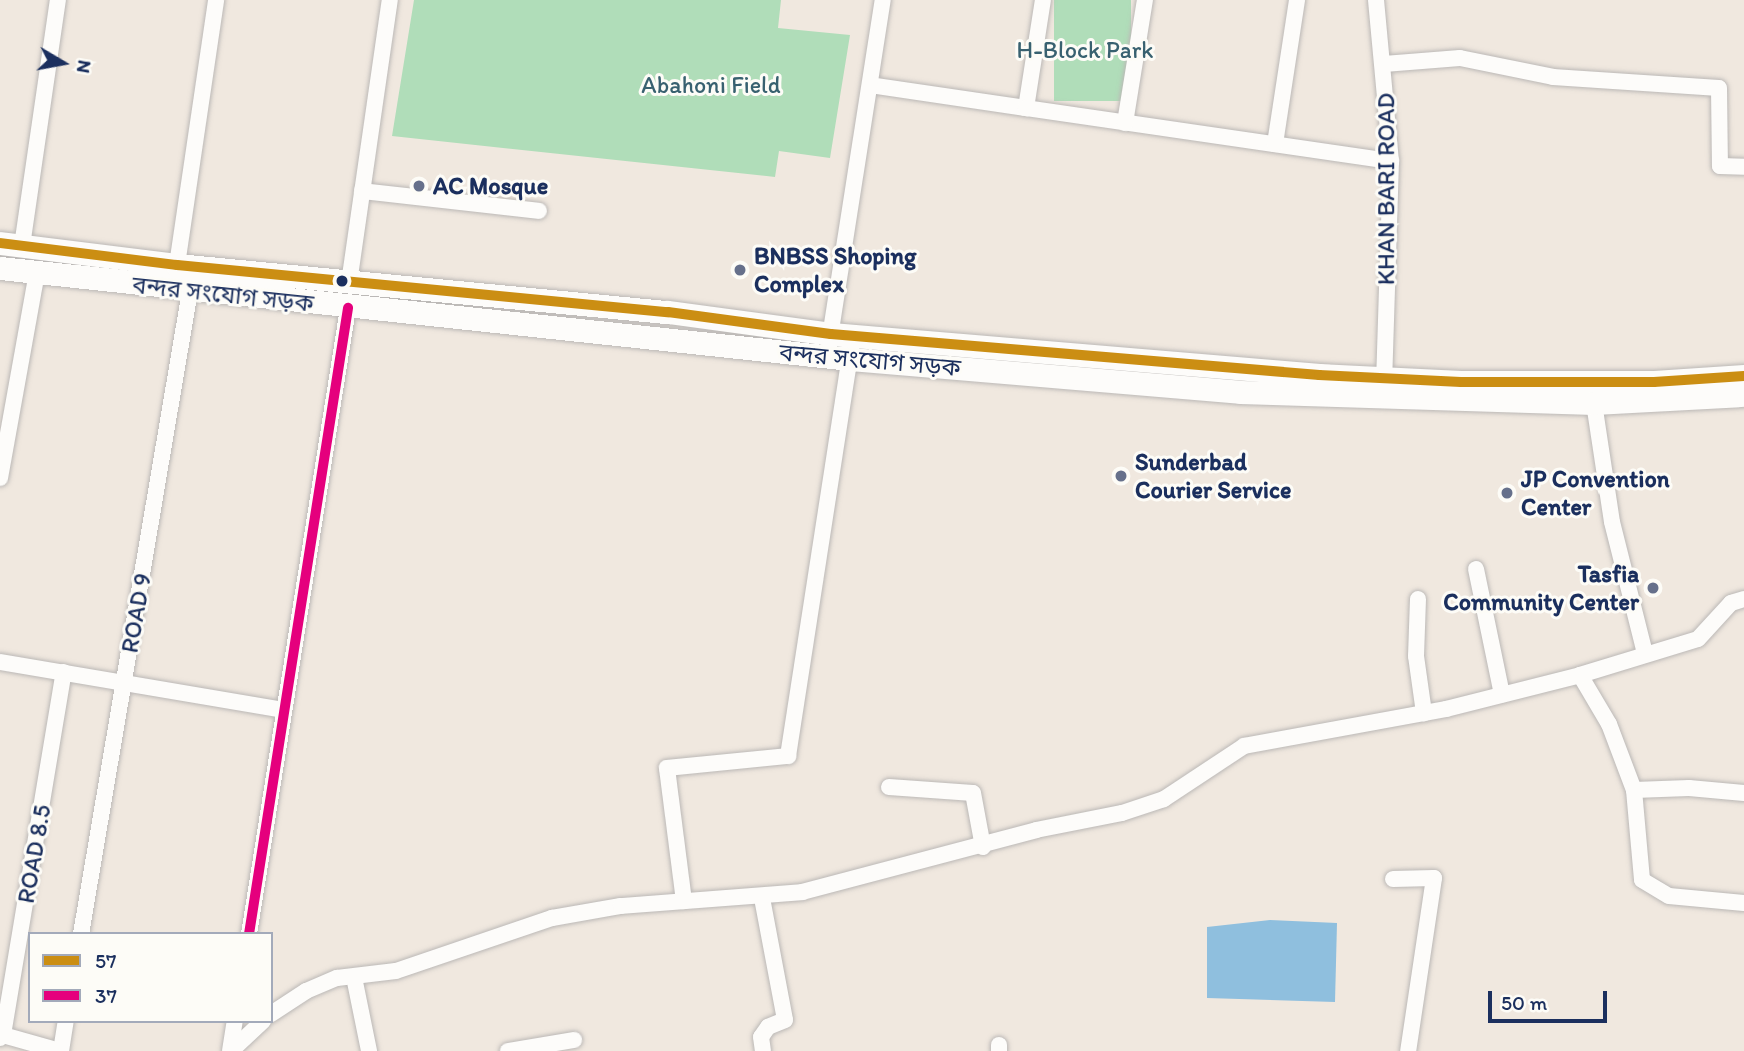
<!DOCTYPE html>
<html>
<head>
<meta charset="utf-8">
<style>
  body { margin:0 }
  #map { position:relative; width:1744px; height:1051px; overflow:hidden; background:#f0e8df; font-family:Itim,"Noto Sans Bengali",sans-serif }
  div>[style] { position:absolute }
  .green>* { inset:0; background:#b0ddb9; transform-origin:0 0 }
  .water>* { inset:0; background:#8fbfde }
  .roads { filter:drop-shadow(0 0 2px #bbb8b6) drop-shadow(0 0 2px #bbb8b6) }
  .minor>* { height:16px; margin:-8px; padding:0 8px; transform-origin:8px; border-radius:8px; background:#fdfcfa }
  .highway>* { height:23px; margin:-11.5px; padding:0 11.5px; transform-origin:11.5px; border-radius:11.5px; background:#fdfcfa }
  .bus-1>* { height:10px; margin:-5px; padding:0 5px; transform-origin:5px; border-radius:5px; background:#cb8e13 }
  .bus-2>* { height:10px; margin:-5px; padding:0 5px; transform-origin:5px; border-radius:5px; background:#e5007d }
  .dots>* { width:19px; height:19px; translate:-50% -50%; box-sizing:border-box; border:4px solid #fdfcf7; border-radius:50% }
  span { translate:-50% -50%; white-space:nowrap; text-align:center; line-height:1.15; -webkit-text-stroke:6px #fdfcf7; paint-order:stroke }
  .park-label { font-size:24px; color:#386170 }
  .poi-label { font-size:24px; color:#1b2f5e; font-weight:700 }
  .left { translate:0 -50%; text-align:left }
  .right { translate:-100% -50%; text-align:right }
  .street-label { font-size:24px; color:#1b2f5e }
  .legend { position:absolute; left:28px; top:932px; width:245px; height:91px; box-sizing:border-box; background:#fdfcf7; border:2px solid #a3aaba; margin:0; padding:9px 12px; list-style:none; font-size:21px; color:#1b2f5e }
  .legend li { display:flex; align-items:center; gap:14px; height:35px }
  .legend b { width:35px; border:2px solid #a3aaba }
  .north { position:absolute; left:28px; top:28px; width:70px; height:70px; -webkit-text-stroke:5px #fdfcf7; paint-order:stroke; rotate:100deg; font-size:19px; font-weight:700; line-height:28px; text-align:center; color:#1b2f5e }
  .north::after { content:''; display:block; margin:auto; width:24px; height:32px; background:#1b2f5e; clip-path:polygon(50% 0,100% 100%,50% 72%,0 100%) }
  .scale { position:absolute; left:1488px; top:991px; width:119px; height:32px; box-sizing:border-box; border:4px solid #1b2f5e; border-top:0; padding-left:9px; font-size:21px; line-height:24px; white-space:nowrap; color:#1b2f5e; -webkit-text-stroke:5px #fdfcf7; paint-order:stroke }
</style>
</head>
<body>
<div id="map">
  <div class="green">
    <div style="clip-path:polygon(414px 0,781px 0,778px 28px,850px 35px,830px 158px,779px 151px,775px 177px,392px 136px)"></div>
    <div style="left:1054px;top:0;width:77px;height:101px"></div>
  </div>
  <div class="water">
    <div style="clip-path:polygon(1270px 920px,1337px 923px,1335px 1002px,1207px 998px,1207px 927px)"></div>
  </div>
  <div class="roads">
    <div class="minor">
      <div style="left:1376px;top:0;width:162px;rotate:84.7deg"></div>
      <div style="left:1391px;top:161px;width:218px;rotate:91.8deg"></div>
      <div style="left:1384px;top:64px;width:76px;rotate:-4.5deg"></div>
      <div style="left:1460px;top:58px;width:95px;rotate:11.5deg"></div>
      <div style="left:1553px;top:77px;width:166px;rotate:3.8deg"></div>
      <div style="left:1719px;top:88px;width:78px;rotate:89.3deg"></div>
      <div style="left:1720px;top:166px;width:24px;rotate:2deg"></div>
      <div style="left:870px;top:85px;width:158px;rotate:8.4deg"></div>
      <div style="left:1026px;top:108px;width:109px;rotate:-81.1deg"></div>
      <div style="left:1026px;top:108px;width:369px;rotate:8.3deg"></div>
      <div style="left:1125px;top:123px;width:125px;rotate:-80.8deg"></div>
      <div style="left:1275px;top:144px;width:146px;rotate:-81.3deg"></div>
      <div style="left:362px;top:191px;width:178px;rotate:6.4deg"></div>
      <div style="left:22px;top:246px;width:249px;rotate:-81.7deg"></div>
      <div style="left:177px;top:265px;width:268px;rotate:-81.6deg"></div>
      <div style="left:349px;top:283px;width:286px;rotate:-81.8deg"></div>
      <div style="left:829px;top:343px;width:347px;rotate:-81.1deg"></div>
      <div style="left:1594px;top:403px;width:120px;rotate:81.4deg"></div>
      <div style="left:1612px;top:522px;width:135px;rotate:75.9deg"></div>
      <div style="left:0;top:478px;width:208px;rotate:-79.8deg"></div>
      <div style="left:1476px;top:569px;width:128px;rotate:78.3deg"></div>
      <div style="left:1418px;top:599px;width:57px;rotate:92deg"></div>
      <div style="left:1416px;top:656px;width:58px;rotate:82deg"></div>
      <div style="left:0;top:662px;width:288px;rotate:9.6deg"></div>
      <div style="left:1580px;top:675px;width:57px;rotate:59.4deg"></div>
      <div style="left:1609px;top:724px;width:71px;rotate:69.3deg"></div>
      <div style="left:1634px;top:790px;width:55px;rotate:-2.1deg"></div>
      <div style="left:1689px;top:788px;width:55px;rotate:5.2deg"></div>
      <div style="left:889px;top:787px;width:84px;rotate:4.1deg"></div>
      <div style="left:973px;top:793px;width:55px;rotate:79.5deg"></div>
      <div style="left:1634px;top:790px;width:90px;rotate:84.9deg"></div>
      <div style="left:1642px;top:880px;width:31px;rotate:31deg"></div>
      <div style="left:1669px;top:896px;width:75px;rotate:5.3deg"></div>
      <div style="left:1393px;top:879px;width:41px;rotate:-1.4deg"></div>
      <div style="left:1434px;top:878px;width:175px;rotate:98.5deg"></div>
      <div style="left:762px;top:898px;width:124px;rotate:79.3deg"></div>
      <div style="left:785px;top:1020px;width:18px;rotate:158deg"></div>
      <div style="left:768px;top:1027px;width:12px;rotate:125deg"></div>
      <div style="left:761px;top:1037px;width:14px;rotate:82deg"></div>
      <div style="left:684px;top:901px;width:134px;rotate:-97.3deg"></div>
      <div style="left:667px;top:768px;width:122px;rotate:-5.7deg"></div>
      <div style="left:788px;top:756px;width:426px;rotate:-81.2deg"></div>
      <div style="left:81px;top:934px;width:652px;rotate:-80.38deg"></div>
      <div style="left:249px;top:934px;width:634px;rotate:-81.01deg"></div>
      <div style="left:354px;top:977px;width:76px;rotate:78.5deg"></div>
      <div style="left:271px;top:1014px;width:42px;rotate:-33.3deg"></div>
      <div style="left:306px;top:991px;width:34px;rotate:-23deg"></div>
      <div style="left:337px;top:978px;width:59px;rotate:-6.8deg"></div>
      <div style="left:396px;top:971px;width:165px;rotate:-18.8deg"></div>
      <div style="left:552px;top:918px;width:70px;rotate:-9.9deg"></div>
      <div style="left:621px;top:906px;width:182px;rotate:-4.4deg"></div>
      <div style="left:802px;top:892px;width:242px;rotate:-14.8deg"></div>
      <div style="left:1036px;top:830px;width:88px;rotate:-11.2deg"></div>
      <div style="left:1122px;top:813px;width:44px;rotate:-18.4deg"></div>
      <div style="left:1164px;top:799px;width:96px;rotate:-33.5deg"></div>
      <div style="left:1244px;top:746px;width:205px;rotate:-10.4deg"></div>
      <div style="left:1446px;top:709px;width:138px;rotate:-14.2deg"></div>
      <div style="left:1580px;top:675px;width:123px;rotate:-17deg"></div>
      <div style="left:1698px;top:639px;width:49px;rotate:-47.5deg"></div>
      <div style="left:1731px;top:603px;width:14px;rotate:-17deg"></div>
      <div style="left:3px;top:1035px;width:368px;rotate:-80.5deg"></div>
      <div style="left:0;top:1038px;width:4px;rotate:-45deg"></div>
      <div style="left:3px;top:1035px;width:59px;rotate:15.7deg"></div>
      <div style="left:61px;top:1051px;width:30px;rotate:-81deg"></div>
      <div style="left:230px;top:1051px;width:30px;rotate:-81deg"></div>
      <div style="left:231px;top:1051px;width:44px;rotate:-43.2deg"></div>
      <div style="left:508px;top:1051px;width:67px;rotate:-9.5deg"></div>
      <div style="left:999px;top:1051px;width:6px;rotate:-90deg"></div>
    </div>
    <div class="highway">
      <div style="left:0;top:243px;width:178px;rotate:7.1deg"></div>
      <div style="left:177px;top:265px;width:493px;rotate:5.5deg"></div>
      <div style="left:668px;top:312px;width:164px;rotate:7.7deg"></div>
      <div style="left:831px;top:334px;width:490px;rotate:4.8deg"></div>
      <div style="left:1319px;top:375px;width:142px;rotate:2.8deg"></div>
      <div style="left:1461px;top:382px;width:193px"></div>
      <div style="left:1654px;top:382px;width:90px;rotate:-3.8deg"></div>
      <div style="left:0;top:268px;width:855px;rotate:6.11deg"></div>
      <div style="left:850px;top:359px;width:391px;rotate:4.8deg"></div>
      <div style="left:1240px;top:392px;width:354px;rotate:1.8deg"></div>
      <div style="left:1594px;top:403px;width:150px;rotate:-3.1deg"></div>
    </div>
  </div>
  <div class="bus-1">
    <div style="left:0;top:243px;width:178px;rotate:7.1deg"></div>
    <div style="left:177px;top:265px;width:493px;rotate:5.5deg"></div>
    <div style="left:668px;top:312px;width:164px;rotate:7.7deg"></div>
    <div style="left:831px;top:334px;width:490px;rotate:4.8deg"></div>
    <div style="left:1319px;top:375px;width:142px;rotate:2.8deg"></div>
    <div style="left:1461px;top:382px;width:193px"></div>
    <div style="left:1654px;top:382px;width:90px;rotate:-3.8deg"></div>
  </div>
  <div class="bus-2">
    <div style="left:249px;top:934px;width:634px;rotate:-81.01deg"></div>
  </div>
  <div class="dots">
    <div style="left:419px;top:186px;background:#66708b"></div>
    <div style="left:740px;top:270px;background:#66708b"></div>
    <div style="left:342px;top:281px;background:#1b2f5e"></div>
    <div style="left:1121px;top:476px;background:#66708b"></div>
    <div style="left:1507px;top:493px;background:#66708b"></div>
    <div style="left:1653px;top:588px;background:#66708b"></div>
  </div>
  <div class="park-label">
    <span style="left:1085px;top:50px">H-Block Park</span>
    <span style="left:711px;top:85px">Abahoni Field</span>
  </div>
  <div class="poi-label">
    <span class="left" style="left:433px;top:186px">AC Mosque</span>
    <span class="left" style="left:754px;top:270px">BNBSS Shoping<br>Complex</span>
    <span class="left" style="left:1135px;top:476px">Sunderbad<br>Courier Service</span>
    <span class="left" style="left:1521px;top:493px">JP Convention<br>Center</span>
    <span class="right" style="left:1639px;top:588px">Tasfia<br>Community Center</span>
  </div>
  <div class="street-label">
    <span style="left:1386px;top:189px;rotate:-90deg">KHAN BARI ROAD</span>
    <span style="left:223px;top:294px;rotate:6deg">বন্দর সংযোগ সড়ক</span>
    <span style="left:870px;top:360px;rotate:5deg">বন্দর সংযোগ সড়ক</span>
    <span style="left:136px;top:613px;rotate:-80deg">ROAD 9</span>
    <span style="left:34px;top:854px;rotate:-80deg">ROAD 8.5</span>
  </div>
  <ul class="legend">
  <li><b style="height:9px;background:#cb8e13"></b>57</li>
  <li><b style="height:9px;background:#e5007d"></b>37</li>
  </ul>
  <div class="north">N</div>
  <div class="scale">50 m</div>
</div>
</body>
</html>
